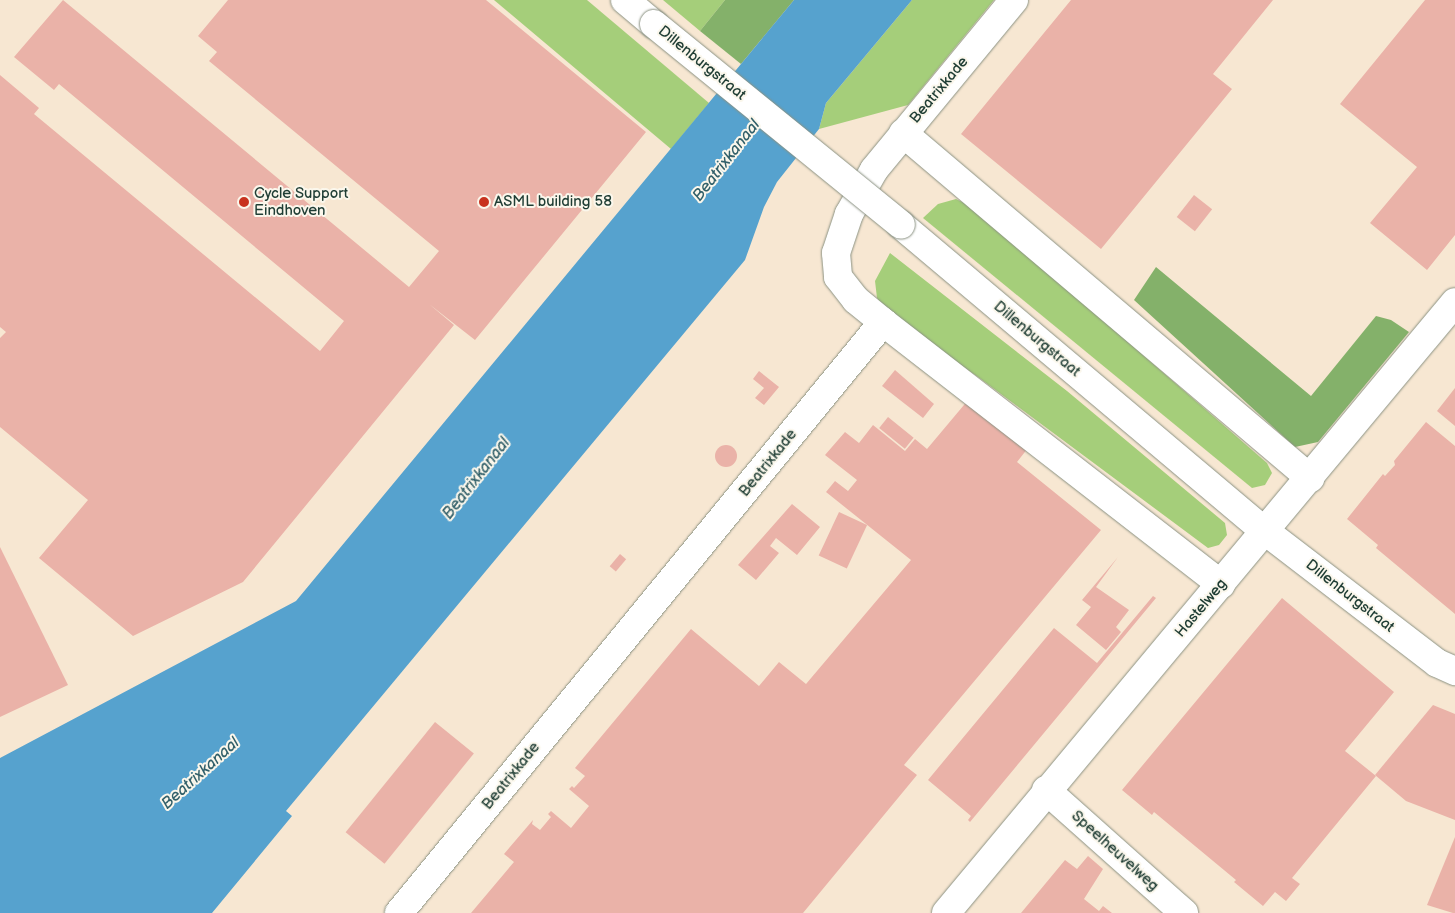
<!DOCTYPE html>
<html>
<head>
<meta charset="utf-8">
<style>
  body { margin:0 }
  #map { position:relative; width:1455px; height:913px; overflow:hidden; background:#f7e7d2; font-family:"Balsamiq Sans",sans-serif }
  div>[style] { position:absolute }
  .green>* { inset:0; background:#a5ce7a }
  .forest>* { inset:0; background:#84b16a }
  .water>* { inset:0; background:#56a2ce }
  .building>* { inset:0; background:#eab2a8; transform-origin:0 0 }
  .round { border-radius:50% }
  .roads { filter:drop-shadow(0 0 1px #8b9283) drop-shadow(0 0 1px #8b9283) }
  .minor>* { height:28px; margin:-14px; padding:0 14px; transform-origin:14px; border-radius:14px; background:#fff }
  .bridges { filter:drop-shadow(0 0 1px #8b9283) drop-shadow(0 0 1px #8b9283) }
  .minor-bridge>* { height:28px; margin:-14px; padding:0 14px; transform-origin:14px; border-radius:14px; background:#fff }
  .dots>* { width:14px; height:14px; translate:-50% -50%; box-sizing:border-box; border:2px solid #fbf7ec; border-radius:50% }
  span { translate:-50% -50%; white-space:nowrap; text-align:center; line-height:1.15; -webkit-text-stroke:4px #fbf7ec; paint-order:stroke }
  .street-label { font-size:15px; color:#1f3d34 }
  .poi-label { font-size:15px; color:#1f3d34 }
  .left { translate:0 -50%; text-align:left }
  .water-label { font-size:16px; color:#32606a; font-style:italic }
</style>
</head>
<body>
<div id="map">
  <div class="green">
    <div style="clip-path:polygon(494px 0,587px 0,709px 103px,671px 149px)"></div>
    <div style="clip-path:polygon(663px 0,725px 0,700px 31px)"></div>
    <div style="clip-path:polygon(912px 0,994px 0,908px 105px,819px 129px,826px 103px)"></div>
    <div style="clip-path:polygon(956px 199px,973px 207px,1267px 463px,1272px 473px,1265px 485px,1252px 488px,923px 218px,938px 204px)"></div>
    <div style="clip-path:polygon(890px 253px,1067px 391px,1225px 523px,1227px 535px,1219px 545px,1208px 548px,978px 377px,891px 317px,877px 298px,875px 281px)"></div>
  </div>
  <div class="forest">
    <div style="clip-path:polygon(725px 0,794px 0,741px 64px,700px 31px)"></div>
    <div style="clip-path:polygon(1156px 267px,1311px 396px,1376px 316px,1391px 320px,1409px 332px,1318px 442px,1295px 447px,1134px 300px)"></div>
  </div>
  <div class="water">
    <div style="clip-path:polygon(794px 0,912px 0,826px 103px,819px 129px,777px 182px,764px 207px,745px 260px,286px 811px,292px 816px,212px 913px,0 913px,0 758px,296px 601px)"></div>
  </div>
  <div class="building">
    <div style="clip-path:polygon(63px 0,409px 287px,439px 251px,209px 61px,217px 52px,198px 36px,228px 0,486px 0,646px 132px,475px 340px,429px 304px,454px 325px,243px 582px,133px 636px,39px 558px,88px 500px,0 427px,0 338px,6px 332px,0 327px,0 75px,39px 108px,34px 114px,320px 351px,344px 321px,59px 84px,54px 90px,14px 57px)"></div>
    <div style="clip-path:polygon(1071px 0,1273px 0,1213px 74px,1232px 89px,1101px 249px,961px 134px)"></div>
    <div style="clip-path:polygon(1425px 0,1455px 0,1455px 235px,1427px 270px,1370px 223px,1417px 167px,1340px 104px)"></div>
    <div style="left:1194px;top:195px;width:23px;height:28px;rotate:38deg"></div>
    <div style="clip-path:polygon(895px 370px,934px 404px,923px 418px,882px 386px)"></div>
    <div style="clip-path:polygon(759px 371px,779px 387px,764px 405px,755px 398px,764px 388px,753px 379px)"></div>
    <div style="clip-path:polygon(1455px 388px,1455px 426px,1437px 411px)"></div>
    <div style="clip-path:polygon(969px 399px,1028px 448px,1017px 462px,1101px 530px,904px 765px,917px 775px,803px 913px,471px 913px,514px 862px,504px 854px,533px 820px,532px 824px,540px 830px,551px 817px,548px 814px,551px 811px,571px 828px,589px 806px,569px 789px,572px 786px,574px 788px,585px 776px,575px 768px,691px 629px,759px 686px,779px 662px,806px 684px,911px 560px,826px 492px,835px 481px,848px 491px,857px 480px,825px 455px,845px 432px,859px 443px,873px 425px,905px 451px,915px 439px,927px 449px)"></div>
    <div style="left:888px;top:417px;width:33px;height:14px;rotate:39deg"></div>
    <div style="clip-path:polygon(1426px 422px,1455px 446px,1455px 614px,1376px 548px,1378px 545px,1347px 519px,1383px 474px,1385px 476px,1395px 465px,1394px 461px)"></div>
    <div class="round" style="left:715px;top:445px;width:22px;height:22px"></div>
    <div style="clip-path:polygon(792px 504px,820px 527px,797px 555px,776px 538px,770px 546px,779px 553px,756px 580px,738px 565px)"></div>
    <div style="left:839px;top:512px;width:31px;height:48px;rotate:25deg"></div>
    <div style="clip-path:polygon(0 547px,68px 685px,0 717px)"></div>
    <div style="left:620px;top:554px;width:8px;height:16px;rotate:40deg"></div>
    <div style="clip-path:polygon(1118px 557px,1096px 587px,1129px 610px,1116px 627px,1121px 632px,1106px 650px,1076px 625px,1091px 607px,1082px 600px)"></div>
    <div style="clip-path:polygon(1153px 596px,1156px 598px,970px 822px,968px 820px,971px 816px,928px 780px,1054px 628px,1097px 663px)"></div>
    <div style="clip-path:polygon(1282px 598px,1394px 692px,1345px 751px,1376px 776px,1292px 878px,1300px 884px,1286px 901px,1275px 892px,1263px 906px,1234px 882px,1236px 880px,1154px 812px,1152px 815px,1122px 790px)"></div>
    <div style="clip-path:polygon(1433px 705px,1455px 714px,1455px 820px,1406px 801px,1375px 775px)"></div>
    <div style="left:435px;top:722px;width:50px;height:142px;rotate:39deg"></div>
    <div style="clip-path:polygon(1455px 837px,1455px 913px,1453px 913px,1427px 905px)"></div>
    <div style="clip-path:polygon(1088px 856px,1103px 869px,1084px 899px,1099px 911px,1103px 906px,1112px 913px,1021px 913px,1065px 860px,1077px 869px)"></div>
  </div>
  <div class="roads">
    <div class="minor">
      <div style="left:625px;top:0;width:38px;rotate:40deg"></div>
      <div style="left:1014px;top:0;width:220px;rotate:129.5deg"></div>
      <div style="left:874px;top:170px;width:51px;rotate:119.6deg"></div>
      <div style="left:849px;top:214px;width:41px;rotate:108.4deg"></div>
      <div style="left:836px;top:253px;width:24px;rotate:85deg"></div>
      <div style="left:838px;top:277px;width:29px;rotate:52deg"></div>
      <div style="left:856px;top:300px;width:35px;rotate:39deg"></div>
      <div style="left:883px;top:322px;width:428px;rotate:37.8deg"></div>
      <div style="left:903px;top:133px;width:534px;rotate:40.29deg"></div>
      <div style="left:901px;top:225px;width:476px;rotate:40.1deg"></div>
      <div style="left:1265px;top:531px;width:217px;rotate:37.5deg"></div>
      <div style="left:1437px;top:663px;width:20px;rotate:24deg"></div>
      <div style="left:1046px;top:790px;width:185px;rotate:41.7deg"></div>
      <div style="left:399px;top:913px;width:764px;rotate:-50.68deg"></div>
      <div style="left:946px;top:913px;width:795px;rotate:-50.2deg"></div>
    </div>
  </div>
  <div class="bridges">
    <div class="minor-bridge">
      <div style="left:654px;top:24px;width:318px;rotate:39.1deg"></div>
    </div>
  </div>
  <div class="dots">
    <div style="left:244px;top:202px;background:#c8321e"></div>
    <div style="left:484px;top:202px;background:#c8321e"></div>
  </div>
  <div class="street-label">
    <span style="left:702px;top:63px;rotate:39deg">Dillenburgstraat</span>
    <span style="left:939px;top:90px;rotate:-50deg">Beatrixkade</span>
    <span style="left:1037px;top:339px;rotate:40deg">Dillenburgstraat</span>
    <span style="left:768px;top:463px;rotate:-51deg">Beatrixkade</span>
    <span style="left:1350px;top:596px;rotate:38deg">Dillenburgstraat</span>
    <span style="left:1201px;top:608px;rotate:-50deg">Hastelweg</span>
    <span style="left:511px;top:776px;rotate:-51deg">Beatrixkade</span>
    <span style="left:1115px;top:851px;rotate:42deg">Speelheuvelweg</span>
  </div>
  <div class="poi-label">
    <span class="left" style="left:254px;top:202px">Cycle Support<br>Eindhoven</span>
    <span class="left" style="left:494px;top:202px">ASML building 58</span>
  </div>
  <div class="water-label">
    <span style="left:727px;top:161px;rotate:-52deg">Beatrixkanaal</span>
    <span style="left:477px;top:479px;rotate:-52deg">Beatrixkanaal</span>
    <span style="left:201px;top:774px;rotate:-42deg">Beatrixkanaal</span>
  </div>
</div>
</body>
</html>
